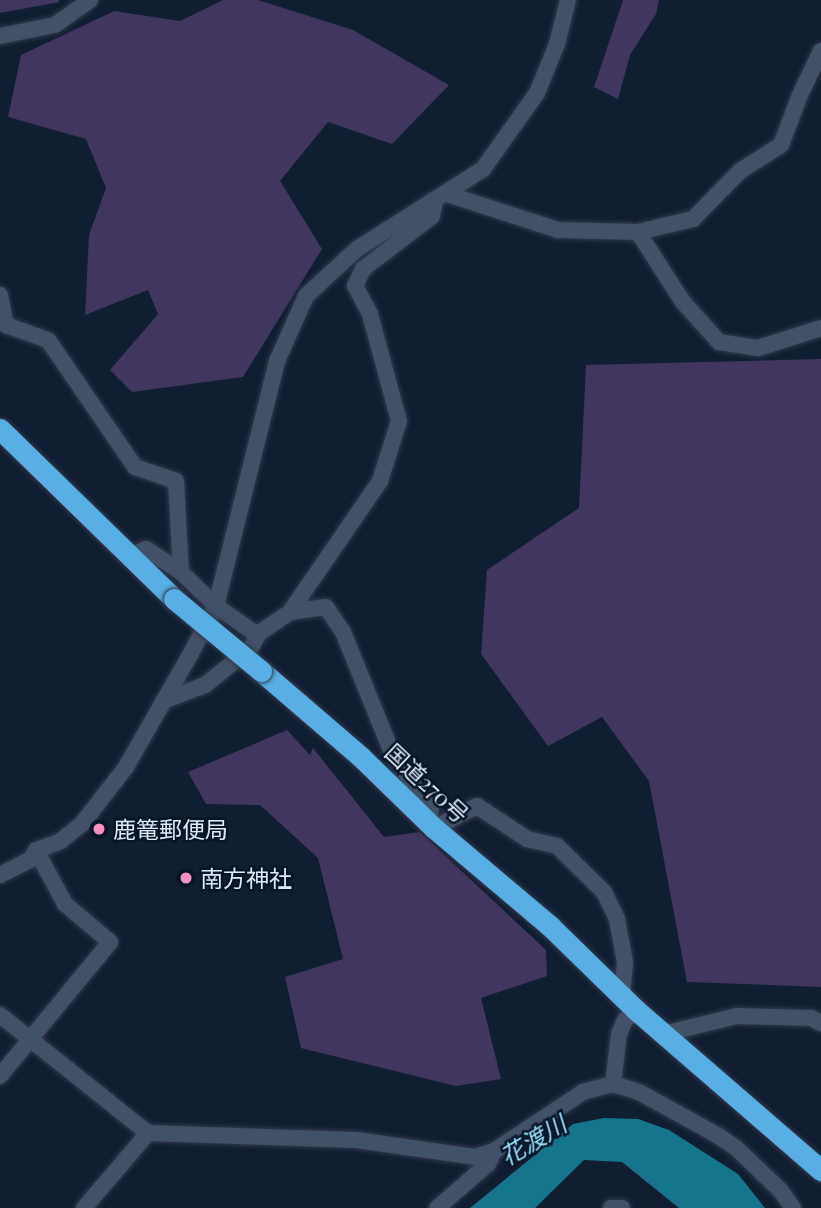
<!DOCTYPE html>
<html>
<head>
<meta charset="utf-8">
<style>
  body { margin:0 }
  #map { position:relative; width:821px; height:1208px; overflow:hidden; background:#101e32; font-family:"Playfair Display","Noto Sans JP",serif }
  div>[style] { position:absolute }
  .green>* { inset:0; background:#40365f }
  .water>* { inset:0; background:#15758c }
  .roads { filter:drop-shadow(0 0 2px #32394a) drop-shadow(0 0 2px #32394a) }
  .minor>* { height:16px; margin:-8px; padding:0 8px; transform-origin:8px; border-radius:8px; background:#415167 }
  .highway>* { height:21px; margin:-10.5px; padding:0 10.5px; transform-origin:10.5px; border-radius:10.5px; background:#57afe3 }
  .bridges { filter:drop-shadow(0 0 2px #32394a) drop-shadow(0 0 2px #32394a) }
  .highway-bridge>* { height:21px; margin:-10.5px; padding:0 10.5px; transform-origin:10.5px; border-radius:10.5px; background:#57afe3 }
  .dots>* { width:19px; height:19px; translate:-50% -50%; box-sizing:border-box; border:4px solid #071528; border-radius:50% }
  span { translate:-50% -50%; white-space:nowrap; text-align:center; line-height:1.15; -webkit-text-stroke:5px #071528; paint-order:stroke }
  .street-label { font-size:23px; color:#dee8f6 }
  .poi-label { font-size:23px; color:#dee8f6 }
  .left { translate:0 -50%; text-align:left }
  .water-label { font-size:24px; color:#95e5fd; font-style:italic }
</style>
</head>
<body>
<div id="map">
  <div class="green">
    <div style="clip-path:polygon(0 0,58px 0,60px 2px,0 13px)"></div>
    <div style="clip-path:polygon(223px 0,258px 0,353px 30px,449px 85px,392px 144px,328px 122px,280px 181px,322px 249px,243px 377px,132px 392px,110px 370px,158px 314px,148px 290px,85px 315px,89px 235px,106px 188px,86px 139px,8px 117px,21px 55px,114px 11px,180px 21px)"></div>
    <div style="clip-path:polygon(623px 0,659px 0,656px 14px,630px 55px,618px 99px,594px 87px)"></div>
    <div style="clip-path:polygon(821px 359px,821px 987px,687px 982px,649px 781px,602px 717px,548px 746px,481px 654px,487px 570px,579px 508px,586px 365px)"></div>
    <div style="clip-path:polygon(287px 730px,310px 755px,313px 748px,384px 837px,420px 832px,546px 950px,547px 976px,481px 998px,501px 1079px,456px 1086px,301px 1048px,285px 977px,343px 959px,318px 858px,260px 805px,206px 804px,188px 772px)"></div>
  </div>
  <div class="water">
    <div style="clip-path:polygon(604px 1118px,638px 1119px,669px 1130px,738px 1174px,765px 1208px,679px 1208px,622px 1162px,584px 1160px,535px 1208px,470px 1208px,573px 1124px)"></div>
  </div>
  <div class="roads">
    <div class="minor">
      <div style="left:0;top:36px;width:56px;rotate:-11.3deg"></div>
      <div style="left:55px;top:25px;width:43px;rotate:-35.5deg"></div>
      <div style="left:447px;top:194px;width:117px;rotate:18deg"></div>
      <div style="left:558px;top:230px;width:80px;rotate:1.4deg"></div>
      <div style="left:638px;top:232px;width:57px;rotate:-13.3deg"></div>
      <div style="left:693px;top:219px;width:67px;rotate:-45.6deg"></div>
      <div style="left:740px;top:171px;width:49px;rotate:-32.4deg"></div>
      <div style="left:781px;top:145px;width:53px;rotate:-69.2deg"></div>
      <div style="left:800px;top:95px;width:49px;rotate:-64.5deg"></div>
      <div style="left:638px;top:232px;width:83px;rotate:57.3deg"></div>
      <div style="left:683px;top:302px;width:54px;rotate:48deg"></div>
      <div style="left:719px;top:342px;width:39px;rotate:9deg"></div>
      <div style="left:758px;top:348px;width:66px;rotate:-17.6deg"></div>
      <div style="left:0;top:295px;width:31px;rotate:79deg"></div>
      <div style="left:6px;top:325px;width:45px;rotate:19.7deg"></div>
      <div style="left:48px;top:340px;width:154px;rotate:55.6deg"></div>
      <div style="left:135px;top:467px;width:43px;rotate:18.9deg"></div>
      <div style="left:176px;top:481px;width:91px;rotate:86.9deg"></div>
      <div style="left:128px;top:557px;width:20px;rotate:-24deg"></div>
      <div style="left:146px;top:549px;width:42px;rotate:33.3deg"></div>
      <div style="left:181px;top:572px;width:49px;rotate:44.2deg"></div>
      <div style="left:216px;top:606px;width:45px;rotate:35.1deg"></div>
      <div style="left:253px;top:632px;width:6px;rotate:9deg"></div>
      <div style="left:259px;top:633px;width:37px;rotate:-34deg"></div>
      <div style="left:290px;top:612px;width:159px;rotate:-55.5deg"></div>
      <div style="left:380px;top:481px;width:63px;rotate:-72.4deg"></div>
      <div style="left:399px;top:421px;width:111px;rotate:-105.2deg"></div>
      <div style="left:370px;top:314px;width:32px;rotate:-118deg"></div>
      <div style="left:355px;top:286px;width:19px;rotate:-65deg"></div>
      <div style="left:363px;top:269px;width:87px;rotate:-37.5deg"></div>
      <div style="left:432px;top:216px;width:15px;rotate:-79deg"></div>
      <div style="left:290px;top:612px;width:36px;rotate:-8deg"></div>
      <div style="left:326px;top:607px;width:30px;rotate:56deg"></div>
      <div style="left:343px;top:632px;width:133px;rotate:67.9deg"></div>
      <div style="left:393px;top:755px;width:66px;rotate:54.9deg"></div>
      <div style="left:431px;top:809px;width:13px;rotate:103deg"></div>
      <div style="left:163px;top:701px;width:45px;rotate:-20.9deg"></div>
      <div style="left:205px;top:685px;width:59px;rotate:-38.8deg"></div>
      <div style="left:251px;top:648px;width:17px;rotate:-62deg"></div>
      <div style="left:434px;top:828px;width:48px;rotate:-27.1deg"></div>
      <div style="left:477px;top:806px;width:60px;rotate:33.4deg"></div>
      <div style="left:527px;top:839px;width:31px;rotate:13deg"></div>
      <div style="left:557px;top:846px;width:66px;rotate:44.4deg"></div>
      <div style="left:604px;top:892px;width:30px;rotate:64deg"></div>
      <div style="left:617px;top:919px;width:44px;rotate:79.5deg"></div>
      <div style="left:625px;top:962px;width:32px;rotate:95deg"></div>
      <div style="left:0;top:875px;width:35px;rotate:-27deg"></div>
      <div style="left:31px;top:859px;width:10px;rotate:-61deg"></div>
      <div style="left:36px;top:850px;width:24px;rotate:-19deg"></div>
      <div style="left:59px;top:842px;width:28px;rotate:-38deg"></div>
      <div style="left:81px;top:825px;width:73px;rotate:-52.2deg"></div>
      <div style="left:126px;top:767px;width:129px;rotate:-60.3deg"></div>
      <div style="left:190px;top:655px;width:55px;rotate:-62deg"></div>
      <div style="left:216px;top:606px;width:252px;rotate:-76deg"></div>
      <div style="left:277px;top:361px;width:71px;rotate:-66deg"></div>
      <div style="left:306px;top:296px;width:69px;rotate:-42.7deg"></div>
      <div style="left:357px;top:249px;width:149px;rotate:-32.4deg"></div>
      <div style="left:483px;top:169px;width:93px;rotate:-54.6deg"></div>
      <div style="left:537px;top:93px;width:53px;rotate:-67.8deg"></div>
      <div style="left:557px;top:44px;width:45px;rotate:-76deg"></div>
      <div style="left:0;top:1015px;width:189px;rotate:38.6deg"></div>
      <div style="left:148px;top:1133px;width:208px;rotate:1.9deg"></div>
      <div style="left:356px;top:1140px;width:120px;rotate:8.1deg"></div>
      <div style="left:475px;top:1157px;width:20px;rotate:-18deg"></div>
      <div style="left:494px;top:1151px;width:107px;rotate:-33.5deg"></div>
      <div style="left:583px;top:1092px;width:31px;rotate:-15deg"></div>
      <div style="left:613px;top:1084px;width:27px;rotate:17deg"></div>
      <div style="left:639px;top:1092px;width:89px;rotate:28.9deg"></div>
      <div style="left:717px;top:1135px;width:23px;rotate:34deg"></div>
      <div style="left:736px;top:1148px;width:61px;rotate:43.7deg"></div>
      <div style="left:780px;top:1190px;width:22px;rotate:54deg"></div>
      <div style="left:667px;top:1033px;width:72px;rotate:-13.7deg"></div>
      <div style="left:737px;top:1016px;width:74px;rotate:1.5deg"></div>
      <div style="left:811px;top:1018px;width:11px;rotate:27deg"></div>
      <div style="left:0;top:1076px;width:173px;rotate:-50.6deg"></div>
      <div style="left:110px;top:942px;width:59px;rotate:-139.8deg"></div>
      <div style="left:65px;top:904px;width:61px;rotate:-118.2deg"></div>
      <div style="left:613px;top:1084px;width:50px;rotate:-83.2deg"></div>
      <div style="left:619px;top:1034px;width:15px;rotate:-67deg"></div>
      <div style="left:625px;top:1020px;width:15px;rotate:-42deg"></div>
      <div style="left:84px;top:1208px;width:99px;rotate:-49.5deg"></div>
      <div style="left:437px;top:1208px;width:67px;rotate:-40.8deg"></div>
      <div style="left:488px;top:1164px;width:14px;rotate:-65deg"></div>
      <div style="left:611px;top:1208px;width:11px"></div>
    </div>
    <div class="highway">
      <div style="left:0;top:429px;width:243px;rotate:44.3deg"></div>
      <div style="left:261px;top:671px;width:132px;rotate:40.7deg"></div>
      <div style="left:361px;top:757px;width:102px;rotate:44.2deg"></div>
      <div style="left:434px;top:828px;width:152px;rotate:40.2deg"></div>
      <div style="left:550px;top:926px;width:120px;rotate:44.3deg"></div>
      <div style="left:636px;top:1010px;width:245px;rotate:40.9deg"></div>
    </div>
  </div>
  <div class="bridges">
    <div class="highway-bridge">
      <div style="left:174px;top:599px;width:113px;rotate:39.6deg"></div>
    </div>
  </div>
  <div class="dots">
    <div style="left:99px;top:829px;background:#fb8fc4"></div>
    <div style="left:186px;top:878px;background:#fb8fc4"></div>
  </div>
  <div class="street-label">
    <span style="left:427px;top:783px;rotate:43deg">国道270号</span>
  </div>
  <div class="poi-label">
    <span class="left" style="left:113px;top:829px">鹿篭郵便局</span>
    <span class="left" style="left:200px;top:878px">南方神社</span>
  </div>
  <div class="water-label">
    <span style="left:533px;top:1140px;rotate:-31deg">花渡川</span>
  </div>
</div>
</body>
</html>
